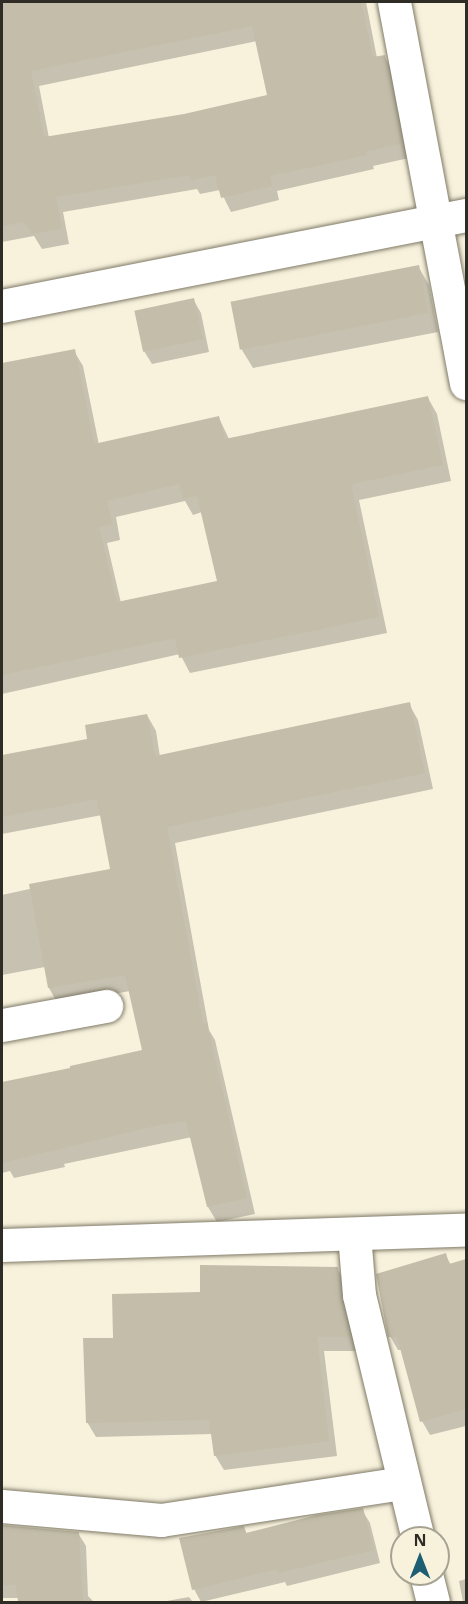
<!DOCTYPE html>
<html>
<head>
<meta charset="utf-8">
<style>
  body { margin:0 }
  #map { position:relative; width:468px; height:1604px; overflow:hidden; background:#f8f2dd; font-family:"Open Sans",sans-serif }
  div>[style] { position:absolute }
  .shadow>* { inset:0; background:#0003 }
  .building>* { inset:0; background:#c3bda9; transform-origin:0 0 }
  .roads { filter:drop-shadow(0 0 2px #7f7a67) drop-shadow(0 0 2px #7f7a67) }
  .minor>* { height:33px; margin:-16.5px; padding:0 16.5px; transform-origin:16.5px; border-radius:16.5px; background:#fff }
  span { translate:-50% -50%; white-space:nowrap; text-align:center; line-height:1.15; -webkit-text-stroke:4.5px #f8f2dd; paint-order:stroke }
  .frame { position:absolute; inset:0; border:3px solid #2e2c24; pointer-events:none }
  .north { position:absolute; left:390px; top:1526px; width:60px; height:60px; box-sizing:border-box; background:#f8f2dd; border:2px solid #a7a393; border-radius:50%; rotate:0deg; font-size:16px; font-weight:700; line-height:24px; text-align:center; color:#2e2c24 }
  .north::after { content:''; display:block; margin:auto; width:21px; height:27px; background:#1d5e73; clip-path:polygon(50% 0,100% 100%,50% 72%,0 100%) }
</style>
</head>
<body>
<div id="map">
  <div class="shadow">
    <div style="clip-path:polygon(evenodd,2px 2px,366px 2px,377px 58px,384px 56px,393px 71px,409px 158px,373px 166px,374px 169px,277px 191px,279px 200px,231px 212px,220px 190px,200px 194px,197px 189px,63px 212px,69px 244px,42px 249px,34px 236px,2px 242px,2px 2px,257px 41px,269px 96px,184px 115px,49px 138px,39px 86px,257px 41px)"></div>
    <div style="clip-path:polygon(418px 266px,429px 285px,438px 332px,253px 368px,242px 350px,233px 303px)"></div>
    <div style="clip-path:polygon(193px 299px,201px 313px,209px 352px,152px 364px,144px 351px)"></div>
    <div style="clip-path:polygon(evenodd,74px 351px,83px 366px,99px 445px,219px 418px,229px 439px,428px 398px,437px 414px,451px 481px,359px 500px,387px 633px,190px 673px,180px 654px,2px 694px,2px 364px,74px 351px,185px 501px,193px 515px,202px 512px,219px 582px,121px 603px,107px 543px,120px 540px,116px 517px,185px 501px)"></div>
    <div style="clip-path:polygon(409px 704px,418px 720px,433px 789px,175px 843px,209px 1030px,215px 1040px,255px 1214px,217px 1222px,208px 1207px,192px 1137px,64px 1164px,65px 1167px,14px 1178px,10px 1171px,2px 1173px,2px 1084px,72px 1070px,144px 1051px,130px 991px,58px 1004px,49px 988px,45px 967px,2px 975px,2px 895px,112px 871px,102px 815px,2px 834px,2px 757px,89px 740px,147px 715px,156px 731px,160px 757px)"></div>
    <div style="clip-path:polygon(445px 1254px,451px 1265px,466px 1260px,466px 1426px,430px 1435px,422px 1421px,402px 1350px,398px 1350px,390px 1336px)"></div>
    <div style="clip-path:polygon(337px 1268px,345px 1283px,357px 1351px,324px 1351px,337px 1456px,224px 1470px,215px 1455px,213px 1434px,96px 1437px,87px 1422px,114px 1339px,202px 1293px)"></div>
    <div style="clip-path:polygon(362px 1510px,370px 1523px,380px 1563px,287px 1586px,285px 1582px,201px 1602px,194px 1589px,244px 1528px,247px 1534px)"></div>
    <div style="clip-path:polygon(2px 1526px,78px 1533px,86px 1546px,88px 1596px,94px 1602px,32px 1602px,32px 1598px,2px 1598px)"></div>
    <div style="clip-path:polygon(466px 1579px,466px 1602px,463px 1602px,459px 1581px)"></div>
    <div style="clip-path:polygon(189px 1597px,193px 1602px,161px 1602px)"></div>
  </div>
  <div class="building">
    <div style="clip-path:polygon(evenodd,2px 2px,361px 2px,373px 57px,385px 55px,402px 144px,366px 151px,367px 155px,270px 176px,272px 186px,221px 198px,215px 175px,191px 180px,189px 175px,56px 197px,62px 229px,32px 234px,24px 222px,2px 226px,2px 2px,252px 26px,267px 95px,184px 114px,44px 137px,31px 71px,252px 26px)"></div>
    <div style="left:419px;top:265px;width:49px;height:192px;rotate:79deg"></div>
    <div style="left:194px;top:298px;width:42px;height:61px;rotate:78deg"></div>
    <div style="clip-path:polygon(evenodd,75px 349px,94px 444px,219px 416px,225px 439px,428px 396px,443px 465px,351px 484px,379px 617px,179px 658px,175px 638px,2px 675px,2px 363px,75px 349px,179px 484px,183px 499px,197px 496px,217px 581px,117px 602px,99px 527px,112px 524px,107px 501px,179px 484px)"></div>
    <div style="clip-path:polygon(410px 702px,425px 773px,167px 827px,203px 1024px,207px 1023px,247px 1198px,207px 1207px,186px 1121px,159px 1125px,2px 1163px,2px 1082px,70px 1068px,70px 1066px,142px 1050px,125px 975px,48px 988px,29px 884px,110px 869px,97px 799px,2px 817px,2px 755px,87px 739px,85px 725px,147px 714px,155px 756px)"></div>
    <div style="clip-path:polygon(446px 1253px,449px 1264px,466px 1259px,466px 1409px,420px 1422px,397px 1337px,388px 1337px,376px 1274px)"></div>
    <div style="clip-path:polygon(200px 1265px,338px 1267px,341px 1299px,350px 1337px,317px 1337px,329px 1441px,214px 1456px,209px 1420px,86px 1423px,83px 1338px,113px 1338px,112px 1294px,200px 1292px)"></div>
    <div style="clip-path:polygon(363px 1508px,374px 1550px,278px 1573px,277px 1569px,192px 1590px,179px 1538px,244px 1526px,246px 1533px,317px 1515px)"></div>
    <div style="clip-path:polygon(2px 1525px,79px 1532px,83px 1602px,18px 1602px,16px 1585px,2px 1585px)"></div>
  </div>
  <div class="roads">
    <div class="minor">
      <div style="left:394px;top:2px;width:388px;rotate:79.3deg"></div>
      <div style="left:2px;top:306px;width:473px;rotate:-11.1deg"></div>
      <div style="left:2px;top:1025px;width:106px;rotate:-10.4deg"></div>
      <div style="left:354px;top:1234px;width:61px;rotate:85.3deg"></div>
      <div style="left:359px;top:1295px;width:250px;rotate:76.4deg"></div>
      <div style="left:2px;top:1245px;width:464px;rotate:-1.9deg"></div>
      <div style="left:2px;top:1506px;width:160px;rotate:5deg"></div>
      <div style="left:161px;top:1520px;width:246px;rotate:-8.7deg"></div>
      <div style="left:426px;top:1574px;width:29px;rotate:76deg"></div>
    </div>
  </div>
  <div class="frame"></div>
  <div class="north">N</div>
</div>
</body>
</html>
